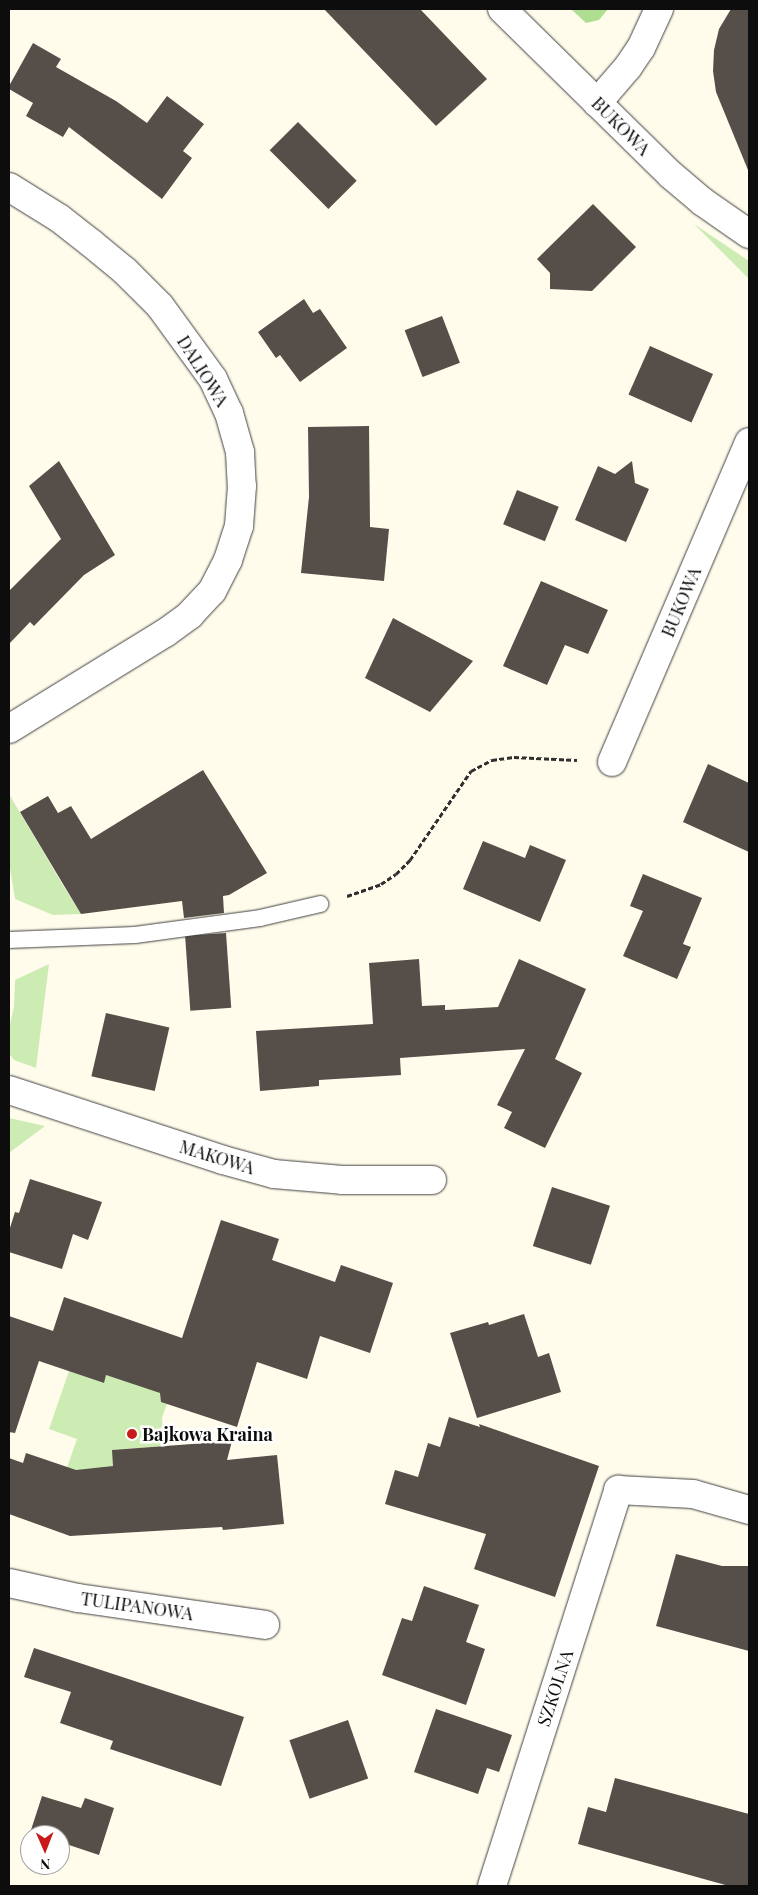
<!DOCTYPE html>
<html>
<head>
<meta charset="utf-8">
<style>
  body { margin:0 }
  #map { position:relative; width:758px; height:1895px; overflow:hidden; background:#fffcec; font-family:"Playfair Display",serif }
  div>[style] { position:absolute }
  .green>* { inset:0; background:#cdecb3 }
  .forest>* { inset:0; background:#afde91 }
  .building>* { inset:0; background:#564e48; transform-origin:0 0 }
  .path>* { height:3px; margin-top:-1.5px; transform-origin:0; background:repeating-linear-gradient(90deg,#2f2f2f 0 5px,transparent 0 7.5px) }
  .roads { filter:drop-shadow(0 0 1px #404040) drop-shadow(0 0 1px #404040) }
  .service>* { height:16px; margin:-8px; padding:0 8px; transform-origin:8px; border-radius:8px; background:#fff }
  .minor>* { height:28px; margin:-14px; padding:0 14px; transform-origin:14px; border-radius:14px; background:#fff }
  .dots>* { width:14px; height:14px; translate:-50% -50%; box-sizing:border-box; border:2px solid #fff; border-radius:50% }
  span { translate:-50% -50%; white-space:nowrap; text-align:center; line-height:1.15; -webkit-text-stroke:5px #fff; paint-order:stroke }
  .street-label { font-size:18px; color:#0d0d0d }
  .poi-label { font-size:18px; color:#0d0d0d; font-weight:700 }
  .left { translate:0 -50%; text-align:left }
  .frame { position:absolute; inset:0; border:10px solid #0d0d0d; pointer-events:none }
  .north { position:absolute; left:20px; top:1825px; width:50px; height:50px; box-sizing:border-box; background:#fff; border:1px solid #9e9e9e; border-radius:50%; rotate:179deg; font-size:14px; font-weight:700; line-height:20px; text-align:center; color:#0d0d0d }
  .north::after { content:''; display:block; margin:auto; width:18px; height:22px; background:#c71b1a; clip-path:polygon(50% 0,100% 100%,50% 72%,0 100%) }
</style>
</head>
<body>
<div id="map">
  <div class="green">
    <div style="clip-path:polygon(694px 224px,749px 261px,749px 279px)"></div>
    <div style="clip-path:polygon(9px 794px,67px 892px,81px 914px,53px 915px,15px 899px,9px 862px)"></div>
    <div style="clip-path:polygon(49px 964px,36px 1068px,14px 1060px,9px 1054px,9px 1028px,14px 1007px,15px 980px)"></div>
    <div style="clip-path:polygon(9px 1118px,45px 1126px,9px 1153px)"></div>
    <div style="clip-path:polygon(131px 1353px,179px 1369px,162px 1418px,164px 1446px,113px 1450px,113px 1466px,105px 1467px,56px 1499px,77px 1439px,49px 1429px,69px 1371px,103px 1383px,106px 1375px,122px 1380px)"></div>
  </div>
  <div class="forest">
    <div style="clip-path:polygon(571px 9px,608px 9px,599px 20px,586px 23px)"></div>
  </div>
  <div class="building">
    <div style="clip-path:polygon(324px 9px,420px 9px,487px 79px,436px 126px)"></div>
    <div style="clip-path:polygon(731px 9px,749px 9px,748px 170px,716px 92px,713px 71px,714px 50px,719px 29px)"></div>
    <div style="clip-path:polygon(33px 43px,61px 59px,56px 67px,116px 101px,147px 123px,167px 96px,204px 124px,183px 151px,192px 158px,162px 199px,69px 127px,63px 137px,26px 116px,33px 103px,9px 89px,9px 86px)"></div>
    <div style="left:298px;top:122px;width:83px;height:40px;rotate:45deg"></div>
    <div style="clip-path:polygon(593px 204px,636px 247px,592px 291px,550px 289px,550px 273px,537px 259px)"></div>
    <div style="clip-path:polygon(304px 299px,313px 313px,320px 309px,347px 348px,300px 382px,280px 355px,276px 358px,258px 332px)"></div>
    <div style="left:442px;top:316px;width:50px;height:40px;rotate:69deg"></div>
    <div style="left:650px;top:346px;width:69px;height:53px;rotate:24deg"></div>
    <div style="clip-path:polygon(369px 426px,370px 527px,389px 529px,384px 581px,301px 573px,309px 497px,308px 427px)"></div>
    <div style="clip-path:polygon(59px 461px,115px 555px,84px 575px,34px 626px,30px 622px,9px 644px,9px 591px,61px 539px,29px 486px)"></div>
    <div style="clip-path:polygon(632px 461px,635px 483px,649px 489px,626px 542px,575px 520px,598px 466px,615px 474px)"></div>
    <div style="left:517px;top:490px;width:45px;height:37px;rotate:22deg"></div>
    <div style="clip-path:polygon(541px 581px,608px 610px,588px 654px,565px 645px,547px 685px,503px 666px)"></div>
    <div style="clip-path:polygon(393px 618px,473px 661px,430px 712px,365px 678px)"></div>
    <div style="clip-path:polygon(708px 764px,749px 783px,749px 852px,683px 822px)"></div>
    <div style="clip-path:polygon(203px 770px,267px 873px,229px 895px,223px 896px,224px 913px,184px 918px,182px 901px,81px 914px,20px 812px,48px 796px,58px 813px,71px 806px,91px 839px)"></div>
    <div style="clip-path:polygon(483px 841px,525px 858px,530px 845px,566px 860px,540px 922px,463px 889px)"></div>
    <div style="clip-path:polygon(643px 874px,702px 898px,683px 944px,691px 947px,677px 979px,623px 956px,643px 911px,630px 906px)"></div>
    <div style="left:226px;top:933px;width:75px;height:41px;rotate:86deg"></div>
    <div style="clip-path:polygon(419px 959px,422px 1006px,445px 1005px,445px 1010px,498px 1007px,519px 959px,586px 989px,555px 1059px,582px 1073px,545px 1148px,504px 1128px,512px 1112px,497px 1105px,525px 1049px,400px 1058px,401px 1075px,319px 1080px,319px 1086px,260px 1091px,256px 1031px,373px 1024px,369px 963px)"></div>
    <div style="left:106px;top:1013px;width:65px;height:65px;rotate:13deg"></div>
    <div style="clip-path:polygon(30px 1179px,102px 1202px,88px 1240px,73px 1234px,62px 1269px,9px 1252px,9px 1231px,15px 1212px,19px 1213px)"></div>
    <div style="left:552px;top:1187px;width:61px;height:62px;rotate:18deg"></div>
    <div style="clip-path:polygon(221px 1220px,279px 1239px,272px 1260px,335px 1282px,341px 1265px,393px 1283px,370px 1353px,320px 1336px,307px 1379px,257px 1362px,237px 1427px,161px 1402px,160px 1393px,106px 1375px,104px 1383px,39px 1361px,15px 1433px,9px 1432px,9px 1316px,53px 1331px,64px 1297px,182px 1338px)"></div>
    <div style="clip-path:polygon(524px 1314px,538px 1357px,549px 1353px,561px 1392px,477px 1418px,450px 1333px,488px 1322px,489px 1325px)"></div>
    <div style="clip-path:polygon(449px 1417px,480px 1427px,479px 1424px,599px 1466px,555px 1597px,474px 1569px,486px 1534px,385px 1504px,395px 1470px,418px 1477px,428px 1443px,440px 1447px)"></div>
    <div style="clip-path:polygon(232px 1441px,227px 1460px,277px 1455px,284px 1524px,223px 1530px,222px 1527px,70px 1536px,9px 1514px,9px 1458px,23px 1463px,26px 1453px,76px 1470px,113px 1466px,112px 1450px)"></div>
    <div style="clip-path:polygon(676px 1554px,722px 1566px,749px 1566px,749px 1651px,656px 1626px)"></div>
    <div style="clip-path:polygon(424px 1586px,479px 1605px,466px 1642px,485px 1649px,466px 1705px,382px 1675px,402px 1618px,412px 1621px)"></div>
    <div style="clip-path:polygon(34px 1648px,244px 1717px,221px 1786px,110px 1749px,113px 1741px,60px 1723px,71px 1692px,24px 1677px)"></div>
    <div style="clip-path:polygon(436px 1709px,512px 1735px,499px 1772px,487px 1768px,478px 1794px,414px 1772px)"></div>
    <div style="left:348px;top:1720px;width:62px;height:62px;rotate:71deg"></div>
    <div style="clip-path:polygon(615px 1778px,749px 1814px,749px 1886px,729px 1886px,578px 1844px,588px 1807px,606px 1812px)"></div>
    <div style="clip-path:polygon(42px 1796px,81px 1808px,85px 1798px,114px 1808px,99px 1855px,60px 1842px,60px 1835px,30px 1833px)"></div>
  </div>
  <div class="path">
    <div style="left:347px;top:896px;width:36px;rotate:-19deg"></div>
    <div style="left:381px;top:884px;width:18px;rotate:-34deg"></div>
    <div style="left:396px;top:874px;width:20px;rotate:-45deg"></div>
    <div style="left:410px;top:860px;width:108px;rotate:-55.6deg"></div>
    <div style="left:471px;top:771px;width:24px;rotate:-28deg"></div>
    <div style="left:492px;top:760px;width:22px;rotate:-8deg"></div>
    <div style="left:514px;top:757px;width:63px;rotate:2.7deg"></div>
  </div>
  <div class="roads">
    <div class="service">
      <div style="left:9px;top:940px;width:126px;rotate:-2.3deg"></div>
      <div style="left:135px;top:935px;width:126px;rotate:-7.7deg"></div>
      <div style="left:260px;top:918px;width:62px;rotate:-13.1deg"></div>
    </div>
    <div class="minor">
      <div style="left:502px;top:9px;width:237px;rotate:44.5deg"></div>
      <div style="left:671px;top:175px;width:42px;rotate:40.2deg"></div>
      <div style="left:703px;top:202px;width:56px;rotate:34.8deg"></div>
      <div style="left:597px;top:103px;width:48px;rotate:-49.3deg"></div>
      <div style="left:628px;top:67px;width:23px;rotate:-56deg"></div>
      <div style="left:641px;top:48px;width:43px;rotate:-65.2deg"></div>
      <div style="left:9px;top:187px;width:59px;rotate:31.8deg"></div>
      <div style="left:59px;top:218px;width:41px;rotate:38deg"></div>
      <div style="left:91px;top:243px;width:44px;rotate:39.5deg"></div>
      <div style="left:125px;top:271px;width:49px;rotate:45deg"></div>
      <div style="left:160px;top:306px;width:90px;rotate:54deg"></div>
      <div style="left:213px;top:379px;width:38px;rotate:65deg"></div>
      <div style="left:229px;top:413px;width:41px;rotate:74.2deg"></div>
      <div style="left:240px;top:452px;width:34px;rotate:87deg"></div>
      <div style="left:242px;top:486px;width:40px;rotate:94.3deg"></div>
      <div style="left:239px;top:526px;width:36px;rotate:108deg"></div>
      <div style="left:228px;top:560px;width:35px;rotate:117deg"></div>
      <div style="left:212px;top:591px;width:33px;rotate:133deg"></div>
      <div style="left:190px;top:615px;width:31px;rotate:144deg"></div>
      <div style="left:165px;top:633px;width:183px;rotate:148.4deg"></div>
      <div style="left:612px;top:762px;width:348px;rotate:-66.8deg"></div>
      <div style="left:9px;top:1090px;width:225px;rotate:18.1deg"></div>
      <div style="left:223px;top:1160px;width:53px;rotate:15.4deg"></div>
      <div style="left:274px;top:1174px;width:68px;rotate:5deg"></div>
      <div style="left:342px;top:1180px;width:90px"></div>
      <div style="left:9px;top:1583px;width:71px;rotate:12.3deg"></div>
      <div style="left:78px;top:1598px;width:189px;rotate:8.2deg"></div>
      <div style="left:492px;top:1886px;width:416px;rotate:-72.3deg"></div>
      <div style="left:618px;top:1490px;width:75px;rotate:3.1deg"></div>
      <div style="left:693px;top:1494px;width:58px;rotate:15.9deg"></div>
    </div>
  </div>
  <div class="dots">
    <div style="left:132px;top:1434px;background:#c71b1a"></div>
  </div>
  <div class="street-label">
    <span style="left:621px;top:126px;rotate:45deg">BUKOWA</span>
    <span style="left:203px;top:371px;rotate:58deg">DALIOWA</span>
    <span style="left:681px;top:602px;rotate:-67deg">BUKOWA</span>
    <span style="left:217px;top:1157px;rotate:17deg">MAKOWA</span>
    <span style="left:137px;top:1606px;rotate:8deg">TULIPANOWA</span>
    <span style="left:555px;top:1688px;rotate:-72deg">SZKOLNA</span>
  </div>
  <div class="poi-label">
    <span class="left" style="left:142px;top:1434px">Bajkowa Kraina</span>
  </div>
  <div class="frame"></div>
  <div class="north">N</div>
</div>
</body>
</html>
